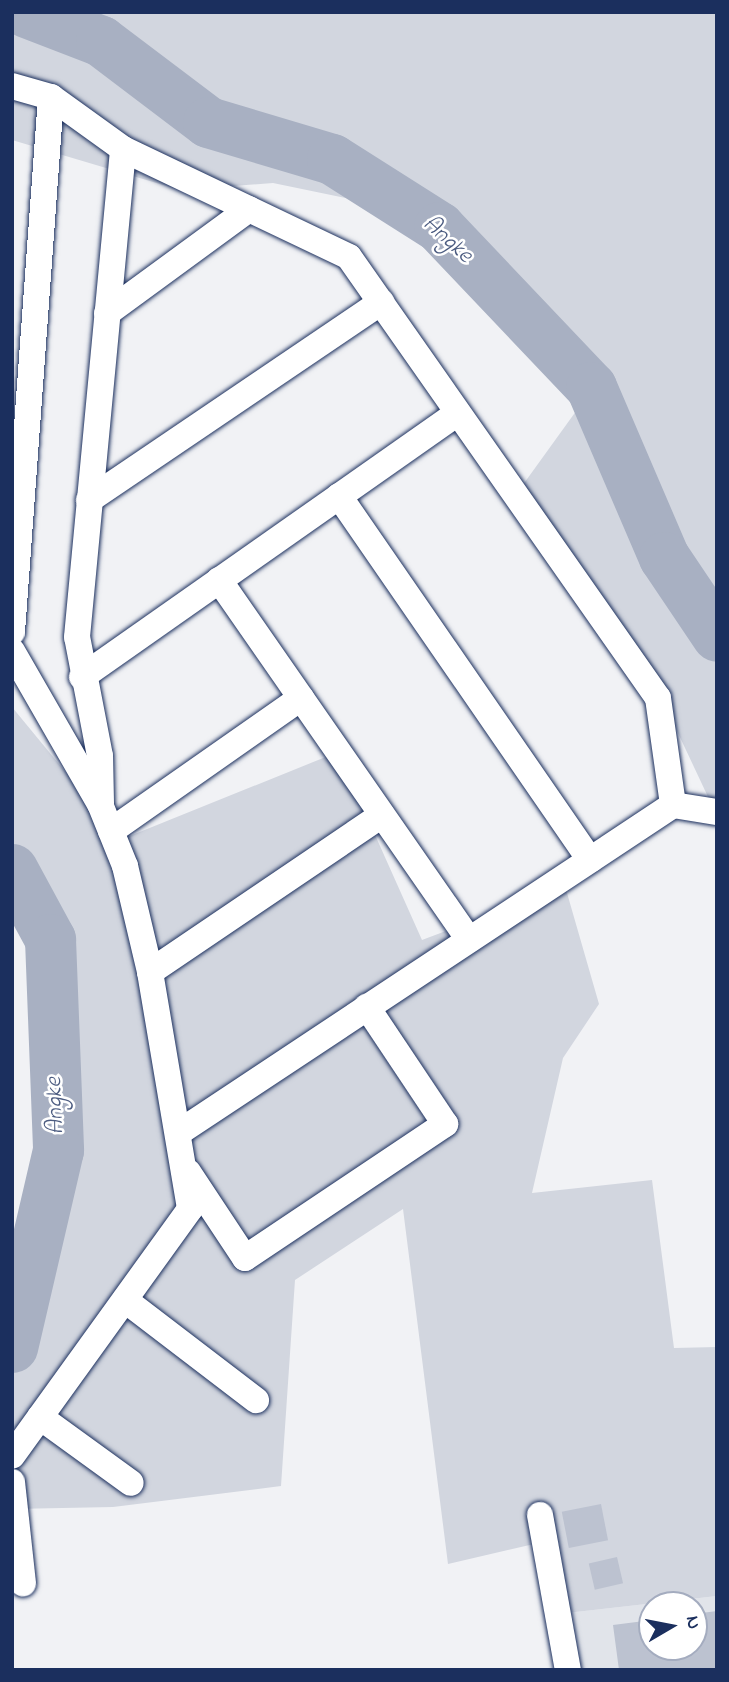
<!DOCTYPE html>
<html>
<head>
<meta charset="utf-8">
<style>
  body { margin:0 }
  #map { position:relative; width:729px; height:1682px; overflow:hidden; background:#f1f2f5; font-family:"Indie Flower",sans-serif }
  div>[style] { position:absolute }
  .built>* { inset:0; background:#e1e4ea }
  .green>* { inset:0; background:#d2d6df }
  .river>* { height:51px; margin:-25.5px; padding:0 25.5px; transform-origin:25.5px; border-radius:25.5px; background:#a8b0c2 }
  .building>* { inset:0; background:#bcc2d0; transform-origin:0 0 }
  .roads { filter:drop-shadow(0 0 2px #1b2f5e) drop-shadow(0 0 2px #1b2f5e) }
  .minor>* { height:26px; margin:-13px; padding:0 13px; transform-origin:13px; border-radius:13px; background:#fff }
  span { translate:-50% -50%; white-space:nowrap; text-align:center; line-height:1.15; -webkit-text-stroke:5px #fff; paint-order:stroke }
  .water-label { font-size:24px; color:#4c5c81; font-style:italic }
  .frame { position:absolute; inset:0; border:14px solid #1b2f5e; pointer-events:none }
  .north { position:absolute; left:638px; top:1591px; width:70px; height:70px; box-sizing:border-box; background:#fff; border:2px solid #a4acbf; border-radius:50%; rotate:80deg; font-size:19px; font-weight:700; line-height:28px; text-align:center; color:#1b2f5e }
  .north::after { content:''; display:block; margin:auto; width:24px; height:32px; background:#1b2f5e; clip-path:polygon(50% 0,100% 100%,50% 72%,0 100%) }
</style>
</head>
<body>
<div id="map">
  <div class="built">
    <div style="clip-path:polygon(evenodd,717px 1596px,717px 1670px,567px 1670px,558px 1614px,717px 1596px,652px 1605px,694px 1605px,694px 1647px,652px 1647px,652px 1605px)"></div>
  </div>
  <div class="green">
    <div style="clip-path:polygon(12px 12px,717px 12px,717px 816px,670px 716px,517px 493px,605px 371px,447px 219px,273px 183px,180px 190px,12px 140px)"></div>
    <div style="clip-path:polygon(12px 707px,82px 792px,105px 846px,338px 752px,422px 940px,565px 886px,599px 1004px,563px 1058px,532px 1193px,652px 1180px,674px 1348px,717px 1347px,717px 1596px,558px 1614px,547px 1541px,448px 1564px,403px 1209px,295px 1280px,281px 1486px,113px 1507px,12px 1509px,12px 1259px,56px 1094px,12px 880px)"></div>
  </div>
  <div class="river">
    <div style="left:26px;top:12px;width:80px;rotate:21.1deg"></div>
    <div style="left:101px;top:41px;width:134px;rotate:37.1deg"></div>
    <div style="left:208px;top:122px;width:129px;rotate:16.6deg"></div>
    <div style="left:332px;top:159px;width:127px;rotate:32.4deg"></div>
    <div style="left:439px;top:227px;width:221px;rotate:46.5deg"></div>
    <div style="left:591px;top:387px;width:185px;rotate:66.8deg"></div>
    <div style="left:664px;top:557px;width:95px;rotate:56.1deg"></div>
    <div style="left:12px;top:869px;width:80px;rotate:61.5deg"></div>
    <div style="left:50px;top:939px;width:211px;rotate:87.8deg"></div>
    <div style="left:58px;top:1150px;width:202px;rotate:103.1deg"></div>
  </div>
  <div class="building">
    <div style="left:601px;top:1504px;width:37px;height:40px;rotate:79deg"></div>
    <div style="left:617px;top:1557px;width:27px;height:29px;rotate:77deg"></div>
    <div style="clip-path:polygon(717px 1611px,717px 1670px,619px 1670px,613px 1625px,652px 1620px,652px 1647px,694px 1647px,694px 1614px)"></div>
  </div>
  <div class="roads">
    <div class="minor">
      <div style="left:12px;top:86px;width:41px;rotate:15.8deg"></div>
      <div style="left:51px;top:97px;width:89px;rotate:35.8deg"></div>
      <div style="left:123px;top:149px;width:250px;rotate:25.5deg"></div>
      <div style="left:349px;top:257px;width:538px;rotate:54.98deg"></div>
      <div style="left:658px;top:698px;width:108px;rotate:82deg"></div>
      <div style="left:673px;top:805px;width:45px;rotate:9deg"></div>
      <div style="left:107px;top:313px;width:176px;rotate:-36.2deg"></div>
      <div style="left:339px;top:496px;width:442px;rotate:55.4deg"></div>
      <div style="left:89px;top:500px;width:353px;rotate:-34.1deg"></div>
      <div style="left:219px;top:580px;width:438px;rotate:55.2deg"></div>
      <div style="left:12px;top:632px;width:536px;rotate:-85.83deg"></div>
      <div style="left:12px;top:651px;width:177px;rotate:60.1deg"></div>
      <div style="left:100px;top:804px;width:67px;rotate:68deg"></div>
      <div style="left:125px;top:866px;width:109px;rotate:76.7deg"></div>
      <div style="left:150px;top:972px;width:240px;rotate:80.4deg"></div>
      <div style="left:190px;top:1209px;width:304px;rotate:125.8deg"></div>
      <div style="left:82px;top:677px;width:459px;rotate:-35.1deg"></div>
      <div style="left:101px;top:803px;width:47px;rotate:-91.2deg"></div>
      <div style="left:100px;top:756px;width:121px;rotate:-100.9deg"></div>
      <div style="left:77px;top:637px;width:490px;rotate:-84.6deg"></div>
      <div style="left:111px;top:831px;width:232px;rotate:-35deg"></div>
      <div style="left:150px;top:972px;width:280px;rotate:-34.1deg"></div>
      <div style="left:178px;top:1133px;width:594px;rotate:-33.53deg"></div>
      <div style="left:188px;top:1172px;width:103px;rotate:56.5deg"></div>
      <div style="left:245px;top:1258px;width:241px;rotate:-33.8deg"></div>
      <div style="left:445px;top:1124px;width:141px;rotate:-123.7deg"></div>
      <div style="left:125px;top:1300px;width:165px;rotate:37.4deg"></div>
      <div style="left:40px;top:1417px;width:112px;rotate:36deg"></div>
      <div style="left:12px;top:1482px;width:102px;rotate:83.8deg"></div>
      <div style="left:540px;top:1515px;width:158px;rotate:79.8deg"></div>
    </div>
  </div>
  <div class="water-label">
    <span style="left:447px;top:240px;rotate:42deg">Angke</span>
    <span style="left:56px;top:1106px;rotate:-92deg">Angke</span>
  </div>
  <div class="frame"></div>
  <div class="north">N</div>
</div>
</body>
</html>
